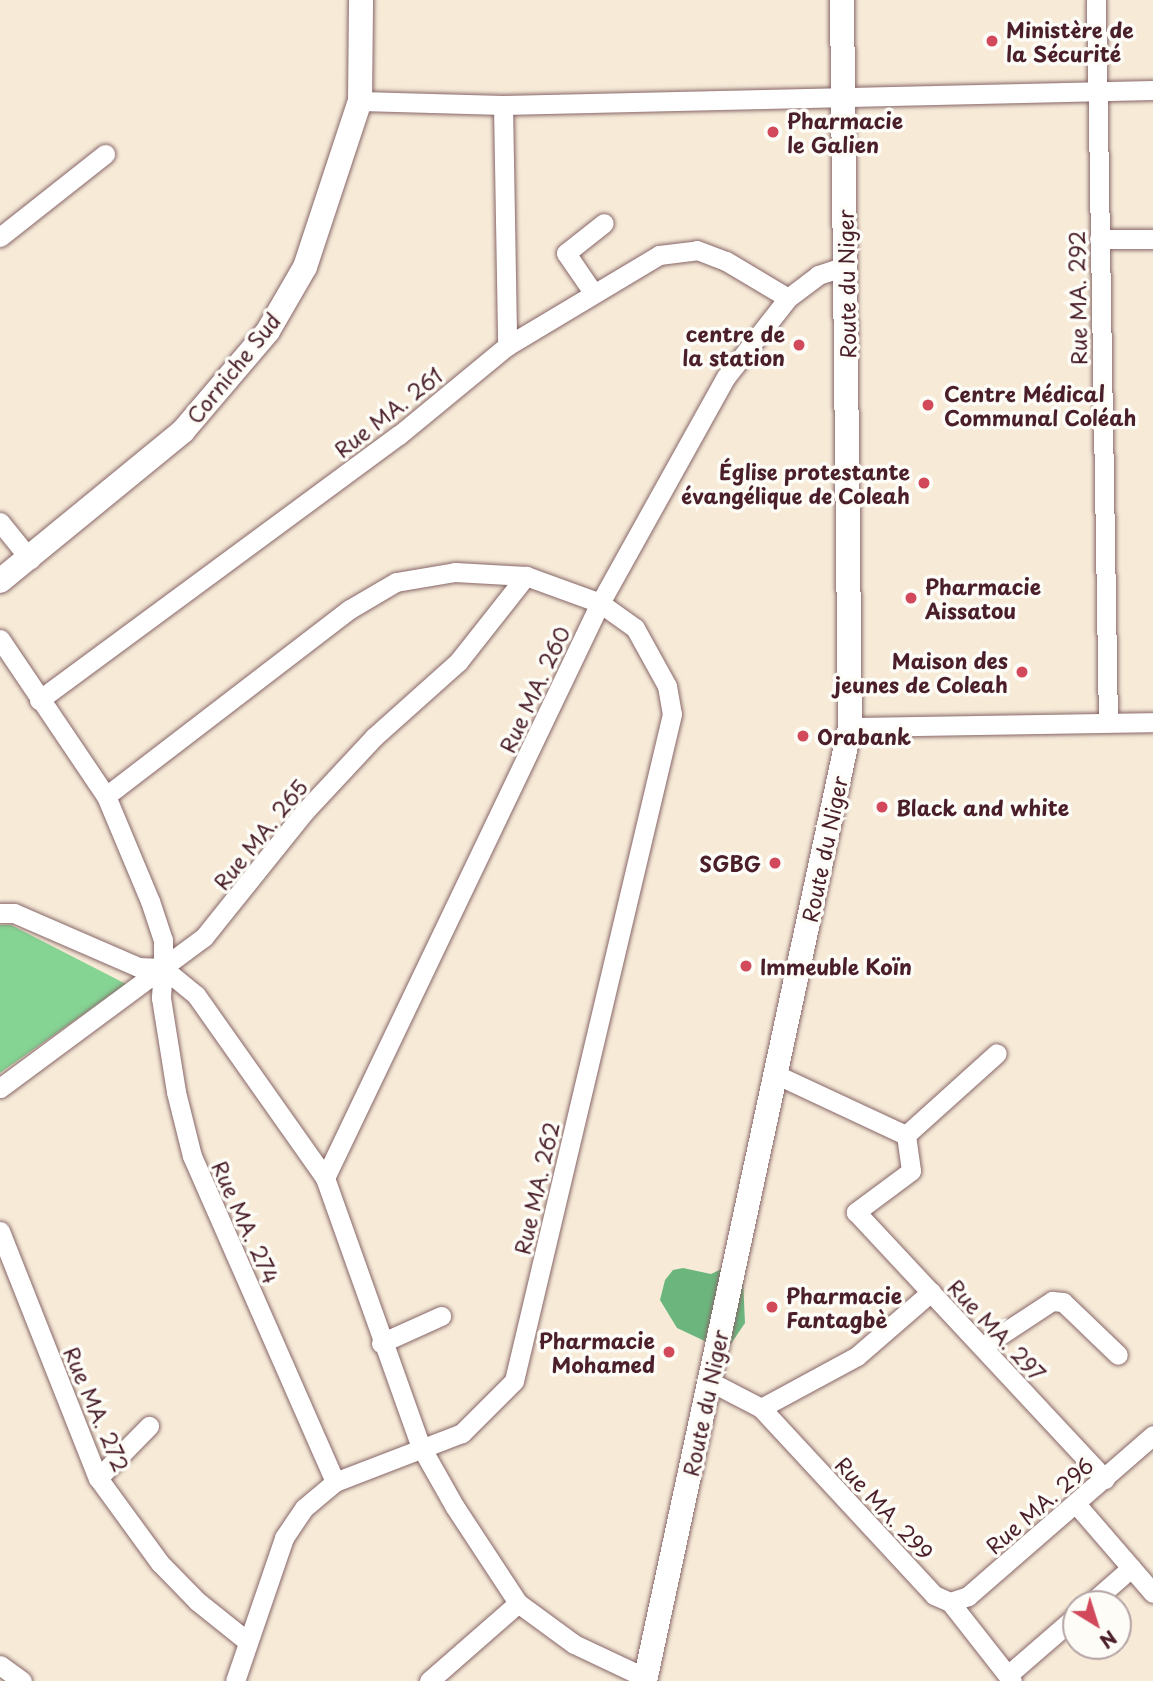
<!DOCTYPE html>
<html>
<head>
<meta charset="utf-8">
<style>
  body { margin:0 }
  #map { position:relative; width:1153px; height:1681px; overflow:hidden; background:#f7ebd8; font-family:"Playpen Sans",sans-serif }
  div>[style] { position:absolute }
  .green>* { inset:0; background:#85d494 }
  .forest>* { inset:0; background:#6cb67e }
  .roads { filter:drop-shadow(0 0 2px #876668) drop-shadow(0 0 2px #876668) }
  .minor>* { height:19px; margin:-9.5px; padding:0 9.5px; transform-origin:9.5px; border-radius:9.5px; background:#fff }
  .major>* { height:24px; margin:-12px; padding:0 12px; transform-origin:12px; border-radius:12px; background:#fff }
  .dots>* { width:19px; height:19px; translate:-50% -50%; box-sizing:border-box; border:4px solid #fdfcf7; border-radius:50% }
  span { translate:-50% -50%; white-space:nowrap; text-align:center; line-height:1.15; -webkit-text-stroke:7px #fdfcf7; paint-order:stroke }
  .poi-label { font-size:21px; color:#4a1f2b; font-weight:700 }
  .left { translate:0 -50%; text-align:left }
  .right { translate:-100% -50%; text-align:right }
  .street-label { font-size:21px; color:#4a1f2b }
  .north { position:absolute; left:1062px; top:1590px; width:70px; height:70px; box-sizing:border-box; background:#fdfcf7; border:2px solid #b5a4a5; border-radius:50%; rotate:142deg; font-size:19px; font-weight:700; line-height:28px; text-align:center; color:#4a1f2b }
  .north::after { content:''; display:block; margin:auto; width:24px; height:32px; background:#d1495b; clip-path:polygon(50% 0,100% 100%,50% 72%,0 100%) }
</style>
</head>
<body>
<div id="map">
  <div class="green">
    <div style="clip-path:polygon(0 925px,11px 925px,126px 984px,0 1073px)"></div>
  </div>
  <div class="forest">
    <div style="clip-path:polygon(683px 1268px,711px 1274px,724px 1268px,743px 1280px,745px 1323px,726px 1351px,677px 1328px,660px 1300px,665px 1280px,673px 1270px)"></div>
  </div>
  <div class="roads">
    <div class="minor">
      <div style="left:1096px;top:0;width:721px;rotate:89.05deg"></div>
      <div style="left:360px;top:101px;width:143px;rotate:1.6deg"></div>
      <div style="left:503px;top:105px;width:650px;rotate:-1.32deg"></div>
      <div style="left:503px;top:105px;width:241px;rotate:89deg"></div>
      <div style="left:0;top:237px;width:134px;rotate:-38.3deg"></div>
      <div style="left:1099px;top:239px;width:54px"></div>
      <div style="left:592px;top:291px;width:46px;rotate:-124.4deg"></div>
      <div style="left:566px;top:253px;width:48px;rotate:-38.3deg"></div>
      <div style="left:0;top:522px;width:48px;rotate:51deg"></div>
      <div style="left:0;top:639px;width:189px;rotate:56deg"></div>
      <div style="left:106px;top:796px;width:114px;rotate:67.3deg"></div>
      <div style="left:150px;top:901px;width:41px;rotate:71.6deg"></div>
      <div style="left:163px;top:940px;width:28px;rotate:90deg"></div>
      <div style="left:163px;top:968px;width:43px;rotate:39.3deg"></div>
      <div style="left:196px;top:995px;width:224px;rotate:54.8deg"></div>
      <div style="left:325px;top:1178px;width:286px;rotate:70.4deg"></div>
      <div style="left:421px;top:1447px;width:69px;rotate:60.5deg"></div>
      <div style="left:455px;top:1507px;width:115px;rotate:56.7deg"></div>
      <div style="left:518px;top:1603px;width:69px;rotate:36.2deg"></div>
      <div style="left:574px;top:1644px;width:80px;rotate:25.3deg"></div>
      <div style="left:39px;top:700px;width:447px;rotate:-36.4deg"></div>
      <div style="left:399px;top:435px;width:140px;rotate:-39.5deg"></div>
      <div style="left:507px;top:346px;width:177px;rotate:-30.9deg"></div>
      <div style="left:659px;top:255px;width:38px;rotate:-7deg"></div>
      <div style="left:697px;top:250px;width:31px;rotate:21deg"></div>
      <div style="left:726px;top:261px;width:72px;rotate:30.8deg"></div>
      <div style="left:850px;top:727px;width:303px;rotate:-0.9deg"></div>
      <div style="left:106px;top:796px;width:307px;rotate:-37.5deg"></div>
      <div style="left:350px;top:609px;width:53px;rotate:-30.4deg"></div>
      <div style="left:396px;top:582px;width:60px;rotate:-9.6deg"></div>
      <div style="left:455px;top:572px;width:71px;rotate:3.2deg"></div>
      <div style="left:526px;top:576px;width:79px;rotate:20deg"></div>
      <div style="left:600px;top:603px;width:43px;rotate:35.5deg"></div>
      <div style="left:635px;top:628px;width:66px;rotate:61.1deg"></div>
      <div style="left:667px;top:686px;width:28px;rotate:80deg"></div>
      <div style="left:672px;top:714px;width:685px;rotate:103.33deg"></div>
      <div style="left:514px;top:1381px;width:74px;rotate:135deg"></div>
      <div style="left:462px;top:1433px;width:136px;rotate:158.9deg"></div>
      <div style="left:335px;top:1482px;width:40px;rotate:140deg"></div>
      <div style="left:304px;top:1508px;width:36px;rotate:124deg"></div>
      <div style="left:284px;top:1538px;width:151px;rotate:108.9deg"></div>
      <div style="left:0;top:913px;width:14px"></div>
      <div style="left:14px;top:913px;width:135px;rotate:23.5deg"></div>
      <div style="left:138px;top:967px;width:25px;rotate:2deg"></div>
      <div style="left:163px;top:968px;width:30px;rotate:94deg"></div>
      <div style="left:161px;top:998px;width:95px;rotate:80.9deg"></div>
      <div style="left:176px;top:1092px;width:66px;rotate:76deg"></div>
      <div style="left:192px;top:1156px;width:356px;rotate:66.3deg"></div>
      <div style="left:775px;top:1074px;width:145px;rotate:25deg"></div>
      <div style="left:906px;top:1135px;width:36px;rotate:82deg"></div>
      <div style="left:911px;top:1171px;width:69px;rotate:143.3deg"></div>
      <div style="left:856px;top:1212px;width:365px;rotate:47deg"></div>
      <div style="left:0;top:1088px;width:254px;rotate:-36.5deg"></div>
      <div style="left:204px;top:937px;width:161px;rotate:-51.3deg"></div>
      <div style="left:305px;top:811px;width:101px;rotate:-47deg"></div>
      <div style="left:374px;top:737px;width:113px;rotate:-41.8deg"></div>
      <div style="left:458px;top:662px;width:110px;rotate:-51.7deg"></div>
      <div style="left:906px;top:1135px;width:122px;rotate:-42deg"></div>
      <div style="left:325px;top:1178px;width:637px;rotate:-64.44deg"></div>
      <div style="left:600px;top:603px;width:259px;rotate:-60.9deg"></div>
      <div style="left:726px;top:377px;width:100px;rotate:-51.9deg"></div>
      <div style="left:788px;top:298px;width:38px;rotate:-37deg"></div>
      <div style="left:818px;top:275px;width:28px;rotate:-18deg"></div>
      <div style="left:0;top:1231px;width:266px;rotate:68.4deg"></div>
      <div style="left:98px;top:1478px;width:105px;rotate:53.9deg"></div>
      <div style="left:160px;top:1563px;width:53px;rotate:45.8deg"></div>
      <div style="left:197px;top:1601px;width:64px;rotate:38.7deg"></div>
      <div style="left:381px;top:1343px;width:66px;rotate:-24.2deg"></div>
      <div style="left:982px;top:1347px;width:84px;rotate:-33.3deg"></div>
      <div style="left:1052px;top:1301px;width:11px;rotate:5deg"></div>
      <div style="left:1063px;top:1302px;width:76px;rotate:43.9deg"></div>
      <div style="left:709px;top:1381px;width:59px;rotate:27.4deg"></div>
      <div style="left:761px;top:1408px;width:255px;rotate:47.2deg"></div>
      <div style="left:934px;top:1595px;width:17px;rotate:24deg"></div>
      <div style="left:950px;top:1602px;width:100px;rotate:51.9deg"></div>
      <div style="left:761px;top:1408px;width:109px;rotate:-28.4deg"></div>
      <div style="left:857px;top:1356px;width:98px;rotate:-40.9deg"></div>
      <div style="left:98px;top:1478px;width:73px;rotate:-45.6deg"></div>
      <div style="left:1077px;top:1505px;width:116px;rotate:49.2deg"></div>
      <div style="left:950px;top:1602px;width:19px;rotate:-18deg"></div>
      <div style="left:968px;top:1596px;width:245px;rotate:-41deg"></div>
      <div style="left:1090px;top:1604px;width:55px;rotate:-41.3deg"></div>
      <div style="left:0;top:1665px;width:27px;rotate:36deg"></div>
      <div style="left:1009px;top:1674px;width:89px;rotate:-40.9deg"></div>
      <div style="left:429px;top:1681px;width:118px;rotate:-41.2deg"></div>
    </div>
    <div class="major">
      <div style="left:0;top:581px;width:237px;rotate:-39.3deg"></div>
      <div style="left:183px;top:431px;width:131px;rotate:-49.6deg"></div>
      <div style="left:268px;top:331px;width:74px;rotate:-60deg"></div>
      <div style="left:305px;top:267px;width:175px;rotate:-71.7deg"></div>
      <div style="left:360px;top:101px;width:101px;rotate:-89.4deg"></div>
      <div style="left:645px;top:1681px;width:976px;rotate:-77.87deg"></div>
      <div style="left:850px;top:727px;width:727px;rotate:-90.63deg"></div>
    </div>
  </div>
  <div class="dots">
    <div style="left:992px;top:41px;background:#d1495b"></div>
    <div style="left:773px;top:132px;background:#d1495b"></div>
    <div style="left:799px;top:345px;background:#d1495b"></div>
    <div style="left:928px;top:405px;background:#d1495b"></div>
    <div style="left:924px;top:483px;background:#d1495b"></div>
    <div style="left:911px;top:598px;background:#d1495b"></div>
    <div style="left:1022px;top:672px;background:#d1495b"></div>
    <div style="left:803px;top:736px;background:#d1495b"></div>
    <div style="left:882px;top:807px;background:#d1495b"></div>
    <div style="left:775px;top:863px;background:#d1495b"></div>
    <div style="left:746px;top:966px;background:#d1495b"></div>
    <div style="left:772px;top:1307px;background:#d1495b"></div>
    <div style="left:669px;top:1352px;background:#d1495b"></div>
  </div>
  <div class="poi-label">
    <span class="left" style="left:1006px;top:41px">Ministère de<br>la Sécurité</span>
    <span class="left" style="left:787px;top:132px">Pharmacie<br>le Galien</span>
    <span class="right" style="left:785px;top:345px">centre de<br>la station</span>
    <span class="left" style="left:944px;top:405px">Centre Médical<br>Communal Coléah</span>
    <span class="right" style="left:910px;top:483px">Église protestante<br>évangélique de Coleah</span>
    <span class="left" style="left:925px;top:598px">Pharmacie<br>Aissatou</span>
    <span class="right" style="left:1008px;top:672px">Maison des<br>jeunes de Coleah</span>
    <span class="left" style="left:817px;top:736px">Orabank</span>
    <span class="left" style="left:896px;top:807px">Black and white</span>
    <span class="right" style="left:761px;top:863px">SGBG</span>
    <span class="left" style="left:760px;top:966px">Immeuble Koïn</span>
    <span class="left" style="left:786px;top:1307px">Pharmacie<br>Fantagbè</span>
    <span class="right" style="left:655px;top:1352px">Pharmacie<br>Mohamed</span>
  </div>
  <div class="street-label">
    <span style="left:846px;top:284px;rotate:-91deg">Route du Niger</span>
    <span style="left:1077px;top:298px;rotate:-91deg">Rue MA. 292</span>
    <span style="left:233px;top:368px;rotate:-51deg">Corniche Sud</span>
    <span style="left:388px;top:412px;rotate:-38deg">Rue MA. 261</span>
    <span style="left:534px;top:689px;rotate:-65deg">Rue MA. 260</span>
    <span style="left:260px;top:834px;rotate:-51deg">Rue MA. 265</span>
    <span style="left:824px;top:849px;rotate:-78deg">Route du Niger</span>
    <span style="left:536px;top:1188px;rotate:-77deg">Rue MA. 262</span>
    <span style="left:246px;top:1222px;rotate:66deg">Rue MA. 274</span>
    <span style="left:997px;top:1330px;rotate:47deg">Rue MA. 297</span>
    <span style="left:705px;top:1403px;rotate:-78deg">Route du Niger</span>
    <span style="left:97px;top:1409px;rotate:67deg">Rue MA. 272</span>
    <span style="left:1039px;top:1505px;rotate:-41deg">Rue MA. 296</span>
    <span style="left:885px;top:1508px;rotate:47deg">Rue MA. 299</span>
  </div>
  <div class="north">N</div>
</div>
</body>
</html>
